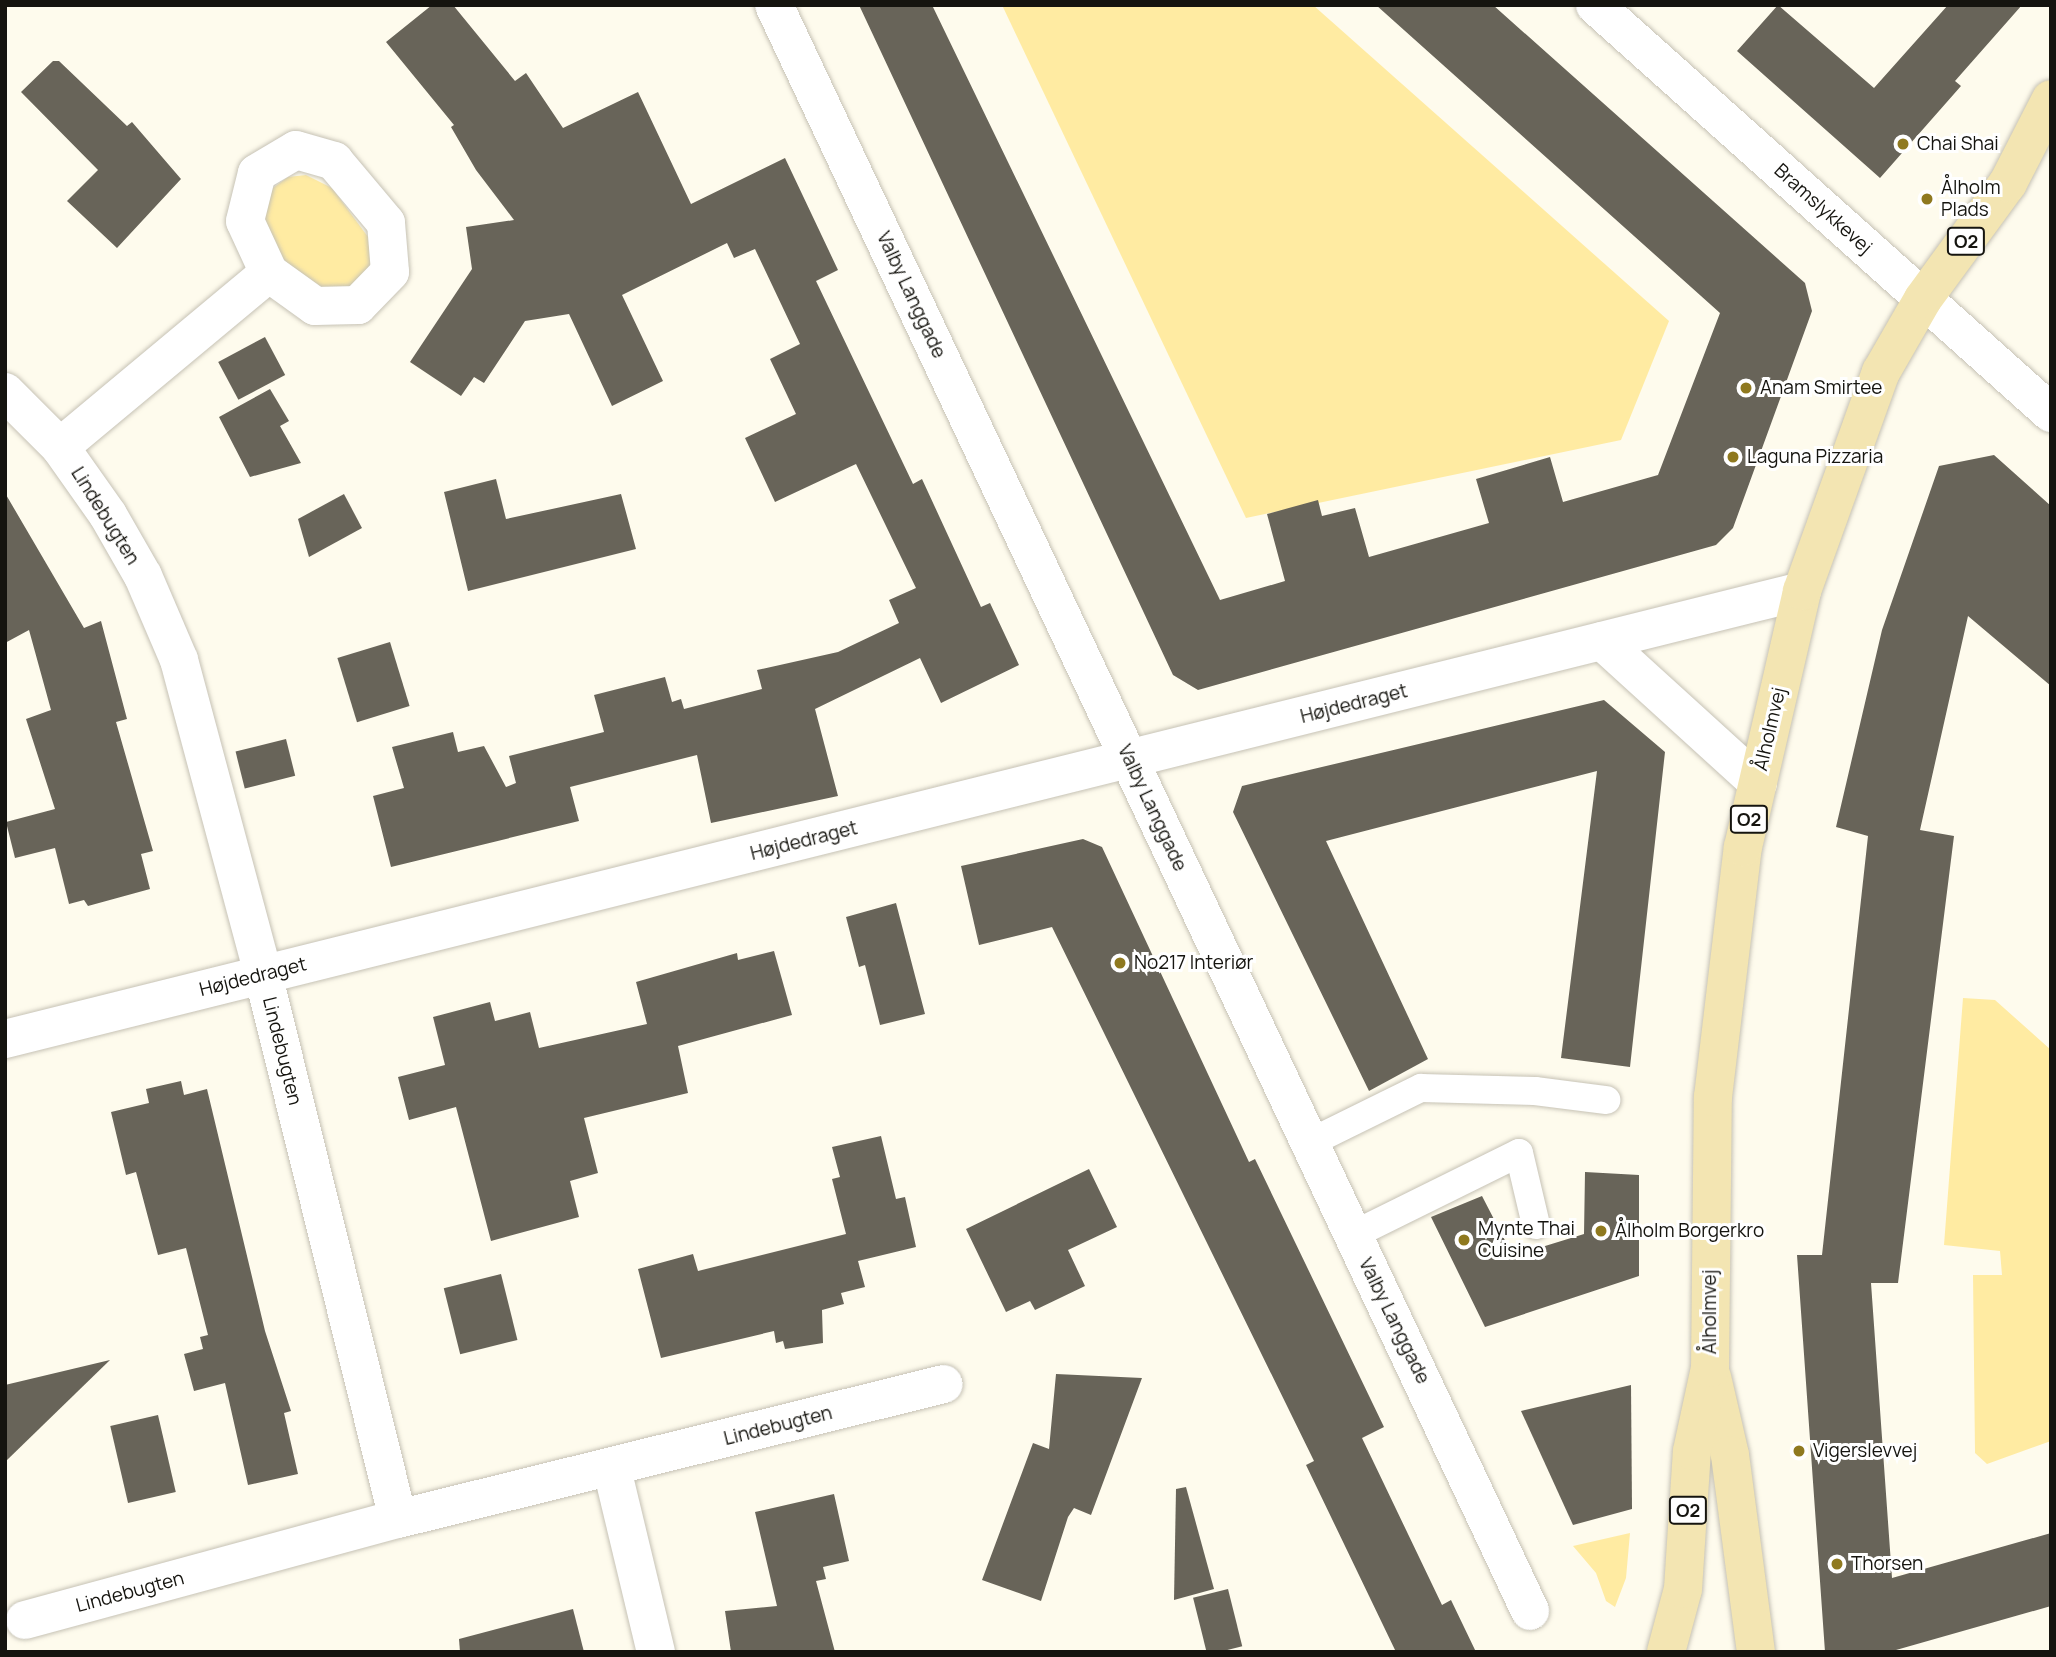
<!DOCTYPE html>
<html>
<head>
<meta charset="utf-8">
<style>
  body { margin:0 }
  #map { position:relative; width:2056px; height:1657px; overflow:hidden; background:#fefbed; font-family:Manrope,sans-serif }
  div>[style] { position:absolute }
  .green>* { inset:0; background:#ffeba2 }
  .building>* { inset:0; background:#686459; transform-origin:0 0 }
  .roads { filter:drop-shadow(0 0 2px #c6c2b5) drop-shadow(0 0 2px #c6c2b5) }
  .service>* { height:28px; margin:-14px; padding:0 14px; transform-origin:14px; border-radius:14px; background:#fff }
  .minor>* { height:38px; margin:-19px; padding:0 19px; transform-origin:19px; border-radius:19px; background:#fff }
  .primary>* { height:38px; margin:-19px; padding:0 19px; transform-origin:19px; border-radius:19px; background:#f3e5b2 }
  .dots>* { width:19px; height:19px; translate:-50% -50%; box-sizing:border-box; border:4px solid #fff; border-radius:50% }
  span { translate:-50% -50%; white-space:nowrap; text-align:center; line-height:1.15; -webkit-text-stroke:6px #fff; paint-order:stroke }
  .shield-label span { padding:2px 5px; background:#fff; border:2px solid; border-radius:5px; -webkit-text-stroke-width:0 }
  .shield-label { font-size:18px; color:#15140f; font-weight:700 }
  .poi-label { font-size:19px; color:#15140f }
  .left { translate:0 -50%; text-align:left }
  .street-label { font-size:19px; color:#15140f }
  .frame { position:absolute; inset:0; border:7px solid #15140f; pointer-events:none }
</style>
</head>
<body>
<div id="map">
  <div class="green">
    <div style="clip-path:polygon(1002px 5px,1313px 5px,1669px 321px,1621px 440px,1246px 518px)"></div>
    <div style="clip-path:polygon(306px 175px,332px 188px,371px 241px,372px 263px,349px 290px,327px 291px,283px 260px,269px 237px,264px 213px,273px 188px,288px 177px)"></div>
    <div style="clip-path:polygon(1963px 998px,1995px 1000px,2051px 1050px,2051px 1441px,1987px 1464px,1975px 1453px,1973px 1275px,2002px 1275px,2000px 1251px,1944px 1245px)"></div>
    <div style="clip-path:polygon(1630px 1533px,1626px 1578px,1615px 1607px,1606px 1601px,1596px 1573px,1573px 1546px)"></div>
  </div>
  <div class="building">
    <div style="clip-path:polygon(432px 5px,453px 5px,515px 81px,526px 73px,563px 128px,638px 92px,691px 204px,785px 158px,838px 270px,816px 281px,913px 484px,922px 479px,981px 607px,990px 603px,1019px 665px,941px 703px,920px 658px,815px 709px,838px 796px,711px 823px,697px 755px,570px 787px,579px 821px,391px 867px,373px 796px,404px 788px,392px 747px,453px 732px,458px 752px,484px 746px,506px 787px,516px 783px,509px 756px,604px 732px,594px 695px,665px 677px,672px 702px,681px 699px,684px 709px,762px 689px,757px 670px,838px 652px,899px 623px,889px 600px,916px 588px,856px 464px,775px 502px,745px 438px,796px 414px,770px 359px,800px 344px,755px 249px,734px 258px,727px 243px,622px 295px,663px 381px,612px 406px,569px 314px,525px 321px,484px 383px,474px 377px,461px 396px,410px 362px,472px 269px,466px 227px,514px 220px,476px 170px,451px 127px,454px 125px,386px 42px)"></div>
    <div style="clip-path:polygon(859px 5px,932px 5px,1220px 600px,1285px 581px,1267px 514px,1318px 500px,1322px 516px,1355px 508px,1369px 557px,1489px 523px,1476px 479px,1550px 457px,1563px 502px,1658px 475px,1720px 313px,1376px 5px,1493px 5px,1805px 283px,1812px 311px,1733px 528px,1716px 545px,1198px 690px,1173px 675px)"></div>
    <div style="clip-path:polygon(1778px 5px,1874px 88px,1948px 5px,2022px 5px,1955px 81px,1961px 86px,1880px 178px,1737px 51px)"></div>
    <div style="clip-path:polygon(53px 61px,59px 61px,127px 126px,132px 122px,181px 179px,117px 248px,67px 201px,98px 170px,21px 92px)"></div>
    <div style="left:265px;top:337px;width:43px;height:53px;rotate:62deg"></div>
    <div style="clip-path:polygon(270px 389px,289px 421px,280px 426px,301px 463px,250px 477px,219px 417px)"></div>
    <div style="clip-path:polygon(1994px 455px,2051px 506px,2051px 686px,1968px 616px,1920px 830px,1954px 836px,1898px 1283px,1871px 1283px,1892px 1578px,2051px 1533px,2051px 1606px,1889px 1652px,1825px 1652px,1797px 1255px,1822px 1255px,1868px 836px,1836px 827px,1882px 630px,1939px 466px)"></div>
    <div style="clip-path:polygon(496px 479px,506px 519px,621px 494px,636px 549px,468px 591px,444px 492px)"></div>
    <div style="clip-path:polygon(5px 493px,84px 628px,101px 621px,127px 719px,116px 722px,153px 851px,141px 854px,150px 889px,88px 906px,84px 900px,69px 904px,55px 848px,15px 858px,6px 822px,55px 809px,26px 719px,51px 710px,29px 630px,5px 643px)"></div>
    <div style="clip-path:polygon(344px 494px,362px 528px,309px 557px,298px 519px)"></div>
    <div style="left:390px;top:642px;width:67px;height:55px;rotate:73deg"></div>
    <div style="clip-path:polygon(1604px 700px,1665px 752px,1630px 1067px,1561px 1058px,1597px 771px,1326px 841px,1428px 1059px,1369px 1091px,1233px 812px,1242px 786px)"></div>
    <div style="left:286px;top:739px;width:38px;height:52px;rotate:76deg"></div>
    <div style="clip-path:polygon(1083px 839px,1102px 847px,1249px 1162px,1255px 1159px,1384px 1427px,1362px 1438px,1442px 1605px,1451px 1600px,1476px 1652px,1396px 1652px,1306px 1465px,1314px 1461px,1052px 927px,979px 945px,961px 866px)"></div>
    <div style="clip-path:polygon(896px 903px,925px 1014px,880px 1025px,865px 965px,859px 967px,846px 917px)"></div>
    <div style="clip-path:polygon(774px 951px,792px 1015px,678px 1046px,688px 1093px,584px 1118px,598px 1173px,570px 1181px,579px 1217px,491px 1241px,456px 1107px,409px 1120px,398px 1077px,445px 1065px,433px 1017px,490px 1002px,495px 1021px,530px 1012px,539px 1048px,647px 1024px,636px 982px,737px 953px,738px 960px)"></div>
    <div style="clip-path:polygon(181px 1081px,184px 1095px,207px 1089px,265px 1331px,291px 1411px,284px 1413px,298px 1474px,248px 1485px,225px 1383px,194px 1391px,184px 1354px,203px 1349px,200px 1337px,208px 1335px,186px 1248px,158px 1255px,136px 1172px,126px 1175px,111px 1112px,149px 1103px,146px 1089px)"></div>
    <div style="clip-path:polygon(881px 1136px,896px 1199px,905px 1197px,916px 1247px,858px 1261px,865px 1287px,841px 1293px,844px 1304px,822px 1310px,823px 1343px,785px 1349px,783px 1341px,776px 1343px,774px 1331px,661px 1358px,638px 1269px,693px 1254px,698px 1271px,846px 1234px,832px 1179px,840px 1177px,832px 1147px)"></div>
    <div style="clip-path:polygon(1089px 1169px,1117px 1227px,1068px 1250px,1085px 1286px,1035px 1310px,1030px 1301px,1006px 1312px,966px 1229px)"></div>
    <div style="clip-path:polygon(1585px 1172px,1639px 1175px,1639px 1276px,1485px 1327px,1431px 1217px,1482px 1196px,1513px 1256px,1584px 1234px)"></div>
    <div style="left:501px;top:1274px;width:68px;height:59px;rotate:76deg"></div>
    <div style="clip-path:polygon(110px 1360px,5px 1462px,5px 1385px)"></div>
    <div style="clip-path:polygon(1056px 1374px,1142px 1378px,1091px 1515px,1074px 1508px,1068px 1517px,1041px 1601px,982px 1580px,1033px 1443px,1049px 1449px)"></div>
    <div style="clip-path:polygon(1631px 1385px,1632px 1509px,1573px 1525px,1521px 1411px)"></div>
    <div style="left:158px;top:1415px;width:79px;height:49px;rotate:77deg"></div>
    <div style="clip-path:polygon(1186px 1487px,1214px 1589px,1174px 1600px,1176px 1489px)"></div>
    <div style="clip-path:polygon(834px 1494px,849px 1561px,823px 1567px,826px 1579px,816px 1581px,835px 1652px,731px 1652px,725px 1611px,777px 1606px,755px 1512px)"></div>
    <div style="left:1228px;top:1589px;width:59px;height:36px;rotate:76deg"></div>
    <div style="clip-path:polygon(573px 1609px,584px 1652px,460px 1652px,459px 1639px)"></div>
  </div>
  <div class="roads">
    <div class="service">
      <div style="left:1309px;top:1143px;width:125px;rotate:-26.2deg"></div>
      <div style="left:1421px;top:1088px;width:114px;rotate:1.5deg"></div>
      <div style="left:1535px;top:1091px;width:72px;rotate:7.2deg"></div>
      <div style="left:1353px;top:1235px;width:185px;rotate:-26.3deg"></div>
      <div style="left:1519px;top:1153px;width:74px;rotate:76.7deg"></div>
    </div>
    <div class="minor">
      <div style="left:774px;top:5px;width:1775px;rotate:64.79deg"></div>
      <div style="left:1595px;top:5px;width:612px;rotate:41.82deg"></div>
      <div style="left:5px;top:392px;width:78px;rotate:45deg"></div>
      <div style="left:60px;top:447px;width:83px;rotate:54.8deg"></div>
      <div style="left:108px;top:515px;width:70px;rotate:60.2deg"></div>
      <div style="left:143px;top:576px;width:91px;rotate:66.8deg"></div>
      <div style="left:179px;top:660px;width:325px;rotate:75deg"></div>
      <div style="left:263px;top:974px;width:561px;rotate:76.09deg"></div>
      <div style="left:60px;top:447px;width:272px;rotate:-39.8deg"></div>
      <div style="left:269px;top:273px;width:57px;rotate:-114.8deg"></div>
      <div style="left:245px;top:221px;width:49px;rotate:-76deg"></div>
      <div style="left:257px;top:173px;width:45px;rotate:-30.5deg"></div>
      <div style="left:296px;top:150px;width:40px;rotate:16deg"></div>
      <div style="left:334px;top:161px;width:81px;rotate:50deg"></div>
      <div style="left:386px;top:223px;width:49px;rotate:85.3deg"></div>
      <div style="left:390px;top:272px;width:46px;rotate:134.1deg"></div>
      <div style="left:358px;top:305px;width:43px;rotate:178.7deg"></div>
      <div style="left:315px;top:306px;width:57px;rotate:-144.3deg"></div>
      <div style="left:1602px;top:641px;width:211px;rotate:42.3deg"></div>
      <div style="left:5px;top:1039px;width:1852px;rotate:-14deg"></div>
      <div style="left:612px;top:1469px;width:188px;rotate:76.5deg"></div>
      <div style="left:25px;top:1620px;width:386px;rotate:-15.2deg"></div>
      <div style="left:398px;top:1519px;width:562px;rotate:-13.89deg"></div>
    </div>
    <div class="primary">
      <div style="left:1712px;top:1377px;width:80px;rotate:77deg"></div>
      <div style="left:1730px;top:1455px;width:199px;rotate:82.5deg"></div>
      <div style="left:1666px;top:1652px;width:65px;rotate:-74.9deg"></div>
      <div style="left:1683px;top:1589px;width:138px;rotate:-86.3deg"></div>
      <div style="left:1692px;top:1451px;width:85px;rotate:-77.8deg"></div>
      <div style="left:1710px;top:1368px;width:271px;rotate:-89.4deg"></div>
      <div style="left:1713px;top:1097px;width:252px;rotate:-83.2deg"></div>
      <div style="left:1743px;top:847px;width:263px;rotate:-77deg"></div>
      <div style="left:1802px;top:591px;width:233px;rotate:-70.2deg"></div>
      <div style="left:1881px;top:372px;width:84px;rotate:-60.1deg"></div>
      <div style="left:1923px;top:299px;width:144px;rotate:-53.8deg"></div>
      <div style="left:2008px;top:183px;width:94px;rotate:-62.9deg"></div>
    </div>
  </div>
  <div class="dots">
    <div style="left:1903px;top:144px;background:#8f791f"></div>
    <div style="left:1927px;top:199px;background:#8f791f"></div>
    <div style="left:1746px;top:388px;background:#8f791f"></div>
    <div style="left:1733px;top:457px;background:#8f791f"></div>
    <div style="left:1120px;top:963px;background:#8f791f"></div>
    <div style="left:1601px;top:1231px;background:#8f791f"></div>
    <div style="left:1464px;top:1240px;background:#8f791f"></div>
    <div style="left:1799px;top:1451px;background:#8f791f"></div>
    <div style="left:1837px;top:1564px;background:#8f791f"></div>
  </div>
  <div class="shield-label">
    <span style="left:1966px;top:241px">O2</span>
    <span style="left:1749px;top:819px">O2</span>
    <span style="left:1688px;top:1510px">O2</span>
  </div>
  <div class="poi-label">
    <span class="left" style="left:1917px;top:144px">Chai Shai</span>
    <span class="left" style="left:1941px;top:199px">Ålholm<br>Plads</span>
    <span class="left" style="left:1760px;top:388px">Anam Smirtee</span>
    <span class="left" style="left:1747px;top:457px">Laguna Pizzaria</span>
    <span class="left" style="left:1134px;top:963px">No217 Interiør</span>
    <span class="left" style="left:1478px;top:1240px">Mynte Thai<br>Cuisine</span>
    <span class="left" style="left:1615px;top:1231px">Ålholm Borgerkro</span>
    <span class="left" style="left:1813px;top:1451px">Vigerslevvej</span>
    <span class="left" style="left:1851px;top:1564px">Thorsen</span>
  </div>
  <div class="street-label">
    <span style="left:1823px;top:209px;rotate:42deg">Bramslykkevej</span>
    <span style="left:911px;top:295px;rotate:65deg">Valby Langgade</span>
    <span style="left:105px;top:516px;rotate:58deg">Lindebugten</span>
    <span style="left:1354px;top:704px;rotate:-14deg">Højdedraget</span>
    <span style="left:1770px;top:729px;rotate:-77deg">Ålholmvej</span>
    <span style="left:1152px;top:808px;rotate:65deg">Valby Langgade</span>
    <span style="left:804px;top:841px;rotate:-14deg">Højdedraget</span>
    <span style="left:253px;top:977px;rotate:-14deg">Højdedraget</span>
    <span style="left:282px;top:1051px;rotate:76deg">Lindebugten</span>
    <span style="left:1710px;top:1312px;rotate:-90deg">Ålholmvej</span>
    <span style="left:1394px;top:1321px;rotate:64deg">Valby Langgade</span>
    <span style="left:778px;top:1426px;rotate:-14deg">Lindebugten</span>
    <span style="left:130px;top:1592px;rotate:-15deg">Lindebugten</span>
  </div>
  <div class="frame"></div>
</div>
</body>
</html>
